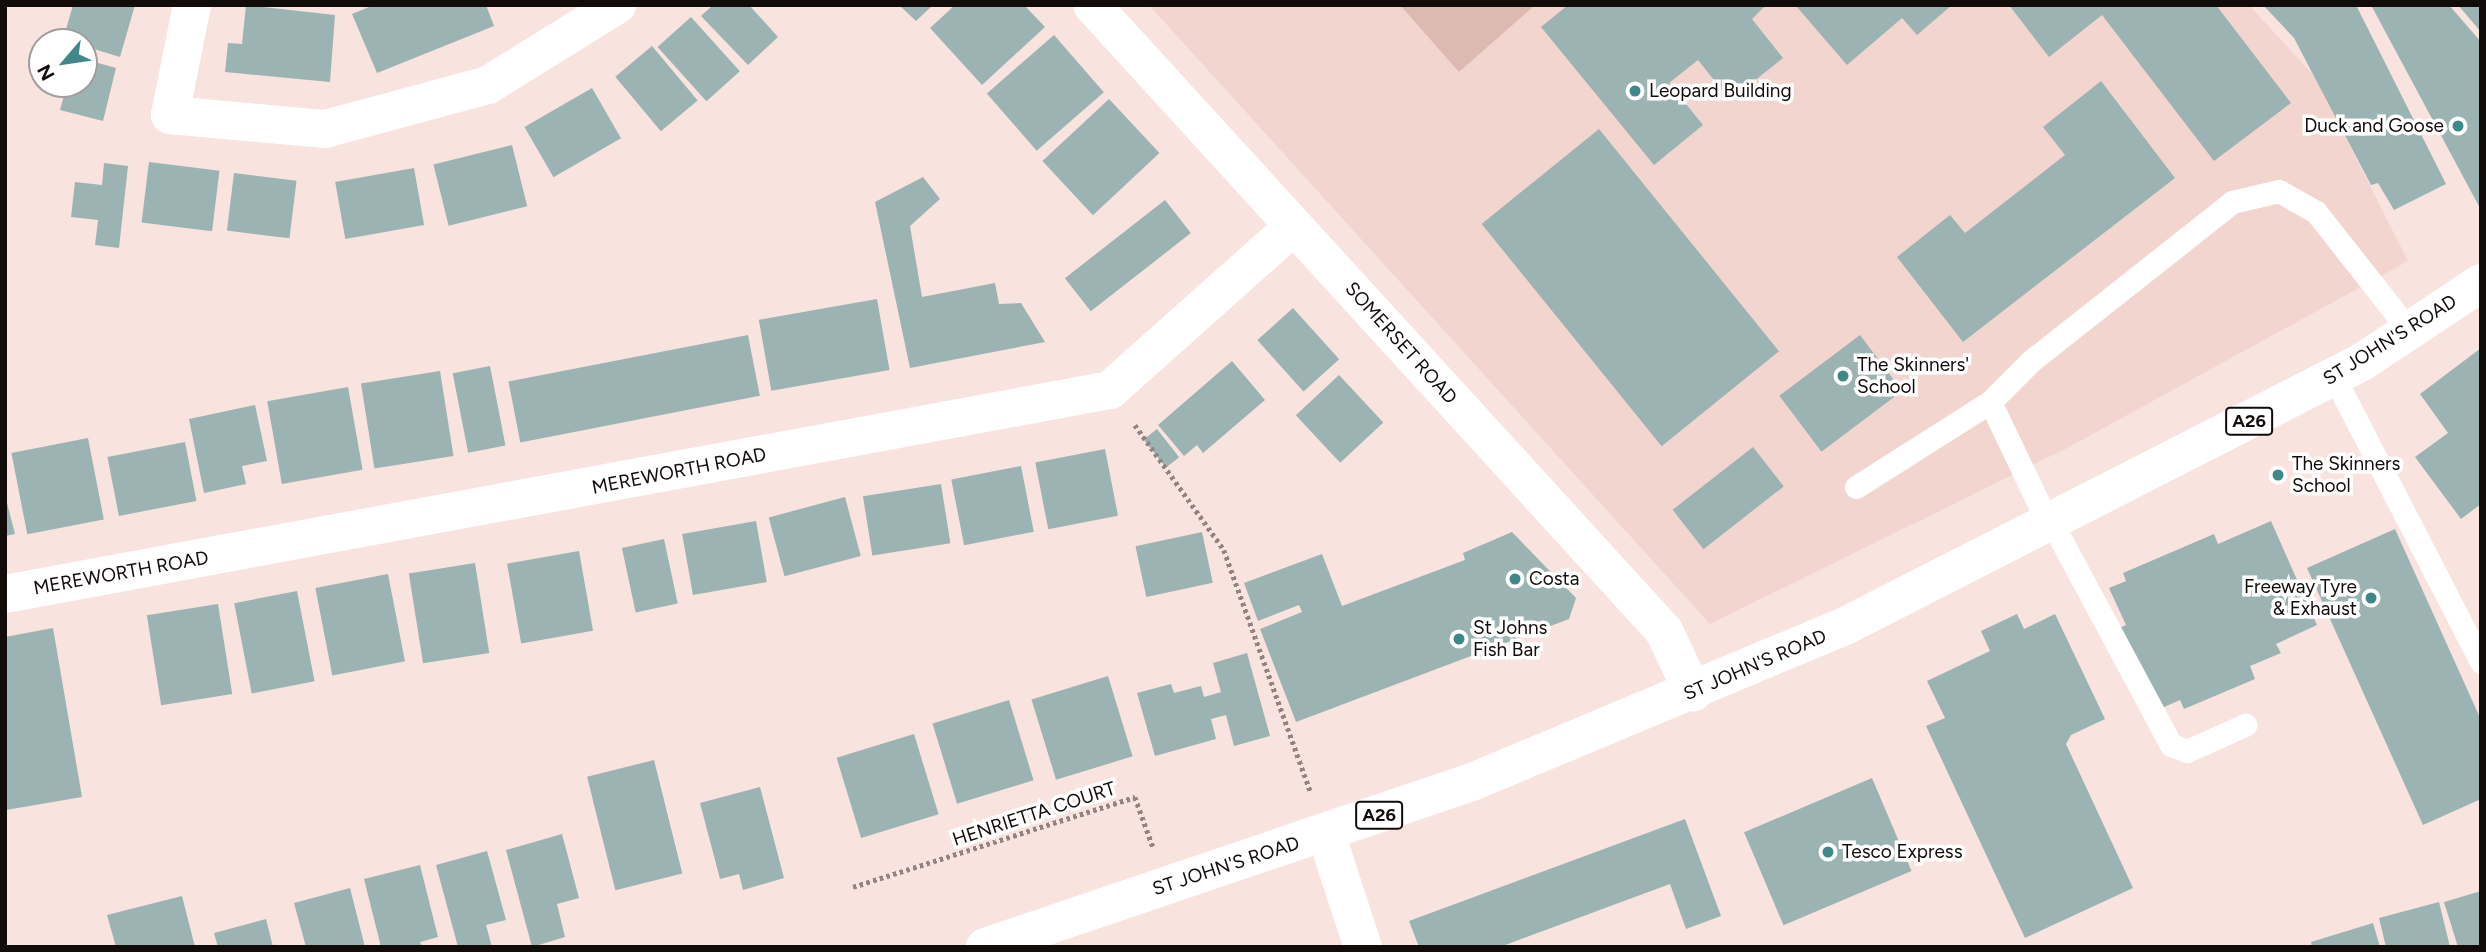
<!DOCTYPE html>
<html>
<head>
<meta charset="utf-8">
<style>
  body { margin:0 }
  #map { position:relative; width:2486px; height:952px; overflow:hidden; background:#f8e3de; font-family:Figtree,sans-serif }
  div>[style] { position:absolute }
  .built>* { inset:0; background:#f2d5ce }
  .green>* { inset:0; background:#dcb9b1 }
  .building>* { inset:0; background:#9cb3b3; transform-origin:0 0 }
  .path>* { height:4.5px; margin-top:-2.25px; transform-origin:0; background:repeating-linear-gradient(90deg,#91837f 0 3.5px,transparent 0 7px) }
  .lane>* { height:23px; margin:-11.5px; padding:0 11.5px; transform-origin:11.5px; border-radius:11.5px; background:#fff }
  .street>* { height:38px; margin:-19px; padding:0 19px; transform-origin:19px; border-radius:19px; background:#fff }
  .highway>* { height:38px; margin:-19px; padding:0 19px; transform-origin:19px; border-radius:19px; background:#fff }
  .dots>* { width:19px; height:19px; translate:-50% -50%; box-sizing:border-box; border:4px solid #fff; border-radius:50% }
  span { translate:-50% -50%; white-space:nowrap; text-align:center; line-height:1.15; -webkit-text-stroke:7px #fff; paint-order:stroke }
  .shield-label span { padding:2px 5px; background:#fff; border:2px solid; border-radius:5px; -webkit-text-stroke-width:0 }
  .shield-label { font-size:18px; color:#110b09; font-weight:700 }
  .poi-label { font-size:19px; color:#110b09 }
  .left { translate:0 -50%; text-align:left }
  .right { translate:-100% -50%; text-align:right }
  .street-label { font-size:19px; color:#110b09 }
  .frame { position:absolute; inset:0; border:7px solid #110b09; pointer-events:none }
  .north { position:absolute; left:28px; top:28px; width:70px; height:70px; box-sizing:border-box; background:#fff; border:2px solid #a09d9d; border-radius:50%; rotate:241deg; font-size:19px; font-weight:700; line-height:28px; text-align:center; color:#110b09 }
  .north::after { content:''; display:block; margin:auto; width:24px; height:32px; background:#3f8889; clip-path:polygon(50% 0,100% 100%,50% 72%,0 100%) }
</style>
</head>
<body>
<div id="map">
  <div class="built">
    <div style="clip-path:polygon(1149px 5px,2249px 5px,2315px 77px,2408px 261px,2069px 447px,1710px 624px)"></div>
  </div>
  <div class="green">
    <div style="clip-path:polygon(1400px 5px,1535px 5px,1459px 72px)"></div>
  </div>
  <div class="building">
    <div style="clip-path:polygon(73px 5px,135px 5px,120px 57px,84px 46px,84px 42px,63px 40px)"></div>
    <div style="clip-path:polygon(246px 5px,335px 15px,330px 82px,225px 72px,228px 43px,242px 44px)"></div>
    <div style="clip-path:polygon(374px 5px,486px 5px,494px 26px,377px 73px,352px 14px)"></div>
    <div style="clip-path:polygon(713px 5px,749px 5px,778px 37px,748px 65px,701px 16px)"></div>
    <div style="clip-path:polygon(899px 5px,933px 5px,916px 21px)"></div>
    <div style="clip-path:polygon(955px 5px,1024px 5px,1045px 27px,982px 85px,930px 28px)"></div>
    <div style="clip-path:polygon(1568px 5px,1766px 5px,1752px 19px,1783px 58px,1730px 100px,1698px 60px,1669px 83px,1703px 125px,1654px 165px,1541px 27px)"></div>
    <div style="clip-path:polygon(1952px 5px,1917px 35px,1902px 18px,1847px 65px,1796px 6px)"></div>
    <div style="clip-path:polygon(2009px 5px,2216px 5px,2291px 103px,2214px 161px,2102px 15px,2049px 57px)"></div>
    <div style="clip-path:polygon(2263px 5px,2356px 5px,2446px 184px,2394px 210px,2378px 183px,2371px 185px,2294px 38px)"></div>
    <div style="clip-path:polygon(2371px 5px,2449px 5px,2481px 42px,2481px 210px)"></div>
    <div style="clip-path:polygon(2458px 5px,2481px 5px,2481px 32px)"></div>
    <div style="left:691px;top:17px;width:73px;height:45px;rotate:48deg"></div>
    <div style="left:1054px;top:35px;width:76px;height:89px;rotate:49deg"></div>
    <div style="left:652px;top:46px;width:71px;height:48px;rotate:50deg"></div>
    <div style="clip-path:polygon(84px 59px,116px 68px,103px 121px,60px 110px,67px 84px,84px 84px)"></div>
    <div style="clip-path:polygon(2101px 81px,2175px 178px,1963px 342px,1897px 257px,1950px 215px,1965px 233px,2065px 155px,2043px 127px)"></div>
    <div style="left:592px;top:88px;width:58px;height:78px;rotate:60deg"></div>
    <div style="left:1109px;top:99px;width:74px;height:91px;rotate:47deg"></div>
    <div style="left:1599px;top:129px;width:286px;height:151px;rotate:51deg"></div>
    <div style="left:512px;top:145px;width:63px;height:81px;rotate:76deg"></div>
    <div style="left:149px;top:162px;width:71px;height:61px;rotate:7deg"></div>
    <div style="clip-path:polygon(104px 163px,128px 166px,119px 248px,95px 245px,98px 220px,71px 217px,75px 182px,102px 185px)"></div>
    <div style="left:414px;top:168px;width:58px;height:80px;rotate:80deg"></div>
    <div style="left:234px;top:173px;width:63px;height:58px;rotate:7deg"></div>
    <div style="clip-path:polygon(923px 177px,940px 199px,910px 226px,922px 297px,995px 283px,999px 304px,1021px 303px,1045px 342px,910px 368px,875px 202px)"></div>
    <div style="left:1165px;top:200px;width:42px;height:127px;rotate:52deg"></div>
    <div style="left:877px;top:299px;width:72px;height:120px;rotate:80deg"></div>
    <div style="left:1293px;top:308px;width:69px;height:48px;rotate:48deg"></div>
    <div style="left:748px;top:335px;width:62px;height:244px;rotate:79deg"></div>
    <div style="left:1860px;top:335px;width:70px;height:101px;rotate:53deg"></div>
    <div style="clip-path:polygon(2481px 348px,2481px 504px,2461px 519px,2415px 457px,2448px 433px,2420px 394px)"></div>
    <div style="clip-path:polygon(1232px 361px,1265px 400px,1203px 453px,1197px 445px,1184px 456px,1158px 425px)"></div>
    <div style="left:490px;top:366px;width:81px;height:38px;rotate:79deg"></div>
    <div style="left:440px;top:371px;width:86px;height:80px;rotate:81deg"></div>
    <div style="left:1339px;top:375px;width:65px;height:59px;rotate:47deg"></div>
    <div style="left:348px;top:387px;width:84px;height:82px;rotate:80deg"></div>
    <div style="clip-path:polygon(255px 405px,267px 461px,242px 466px,246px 484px,204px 493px,189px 419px)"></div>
    <div style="left:1157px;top:429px;width:36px;height:17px;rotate:52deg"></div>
    <div style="left:88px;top:438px;width:83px;height:78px;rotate:79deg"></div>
    <div style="left:185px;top:442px;width:60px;height:79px;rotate:79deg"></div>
    <div style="left:1753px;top:447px;width:50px;height:102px;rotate:52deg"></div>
    <div style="left:1105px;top:449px;width:68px;height:71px;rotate:79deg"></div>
    <div style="left:1021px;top:466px;width:67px;height:71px;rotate:79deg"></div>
    <div style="left:941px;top:484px;width:60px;height:79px;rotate:81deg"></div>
    <div style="clip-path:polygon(5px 495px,15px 534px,5px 536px)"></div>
    <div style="left:845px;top:497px;width:61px;height:79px;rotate:75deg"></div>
    <div style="left:756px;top:521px;width:62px;height:75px;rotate:80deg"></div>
    <div style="clip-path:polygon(2271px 521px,2317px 625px,2276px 644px,2281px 653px,2250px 666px,2255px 679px,2184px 709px,2180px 700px,2153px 712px,2117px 629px,2126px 625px,2109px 588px,2126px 581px,2123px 573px,2214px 534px,2218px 544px)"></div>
    <div style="clip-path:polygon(2395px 529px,2481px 720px,2481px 799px,2423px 825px,2307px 568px)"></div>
    <div style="left:1202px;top:532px;width:52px;height:68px;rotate:78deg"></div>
    <div style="clip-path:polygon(1512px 532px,1576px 598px,1569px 619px,1296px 722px,1260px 629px,1302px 612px,1299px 605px,1258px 621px,1244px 583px,1322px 554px,1342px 606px,1465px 560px,1463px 553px)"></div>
    <div style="left:664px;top:539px;width:66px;height:43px;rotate:78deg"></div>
    <div style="left:579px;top:551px;width:81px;height:73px;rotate:80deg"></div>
    <div style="left:475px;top:563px;width:91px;height:67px;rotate:81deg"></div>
    <div style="left:388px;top:574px;width:89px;height:74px;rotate:79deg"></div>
    <div style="left:297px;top:591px;width:92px;height:64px;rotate:79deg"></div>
    <div style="left:218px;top:604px;width:91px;height:72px;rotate:81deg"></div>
    <div style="clip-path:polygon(2017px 614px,2024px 629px,2055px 614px,2105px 719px,2071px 735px,2066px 744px,2133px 888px,2025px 938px,1926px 726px,1945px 718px,1927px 681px,1990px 651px,1981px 631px)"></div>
    <div style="clip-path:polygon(53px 628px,82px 797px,6px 810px,5px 637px)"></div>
    <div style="clip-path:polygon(1247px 653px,1270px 736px,1234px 746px,1226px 715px,1211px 719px,1216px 739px,1155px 756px,1137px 693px,1171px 684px,1174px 693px,1201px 686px,1204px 697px,1221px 692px,1213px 663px)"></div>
    <div style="left:1108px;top:676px;width:84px;height:80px;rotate:73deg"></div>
    <div style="left:1009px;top:700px;width:84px;height:80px;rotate:73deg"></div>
    <div style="left:914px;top:734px;width:84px;height:81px;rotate:73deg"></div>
    <div style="left:654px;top:760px;width:117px;height:69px;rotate:76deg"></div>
    <div style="left:1872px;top:778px;width:101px;height:139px;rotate:67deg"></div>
    <div style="clip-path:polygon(760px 787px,784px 878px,743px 890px,739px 874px,720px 879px,700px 803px)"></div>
    <div style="clip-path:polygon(1685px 819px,1721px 916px,1686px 929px,1670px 884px,1500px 947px,1419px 947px,1409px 921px)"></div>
    <div style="clip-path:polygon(562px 834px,579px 898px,557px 904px,565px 937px,532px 947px,506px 850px)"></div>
    <div style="clip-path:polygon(487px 851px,506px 920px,486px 925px,492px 947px,458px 947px,436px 865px)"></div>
    <div style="clip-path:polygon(420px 865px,438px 937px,420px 942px,422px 947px,381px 947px,364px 879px)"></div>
    <div style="clip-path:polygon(350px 888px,365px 947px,306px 947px,294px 903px)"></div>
    <div style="clip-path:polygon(2481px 891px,2481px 947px,2458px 947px,2444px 902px)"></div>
    <div style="clip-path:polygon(182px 896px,195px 947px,116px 947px,107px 915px)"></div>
    <div style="clip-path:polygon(2439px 902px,2450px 947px,2386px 947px,2379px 918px)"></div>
    <div style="clip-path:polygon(266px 919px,273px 947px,218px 947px,214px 933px)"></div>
    <div style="clip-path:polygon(2373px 923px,2380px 947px,2312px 947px,2311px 942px)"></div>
  </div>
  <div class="path">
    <div style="left:1135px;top:425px;width:153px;rotate:54.5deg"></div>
    <div style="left:1224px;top:550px;width:258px;rotate:70.3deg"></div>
    <div style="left:853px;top:887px;width:296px;rotate:-17.7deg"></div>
    <div style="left:1135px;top:797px;width:53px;rotate:70.2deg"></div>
  </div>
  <div class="lane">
    <div style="left:2334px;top:377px;width:321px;rotate:62.7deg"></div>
    <div style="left:1856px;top:487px;width:159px;rotate:-32.4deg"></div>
    <div style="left:2052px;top:523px;width:252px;rotate:61.8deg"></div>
    <div style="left:2171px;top:745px;width:17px;rotate:21deg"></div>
    <div style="left:2187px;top:751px;width:64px;rotate:-24.1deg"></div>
    <div style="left:2049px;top:525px;width:136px;rotate:-115.6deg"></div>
    <div style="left:1990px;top:402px;width:58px;rotate:-45deg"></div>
    <div style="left:2031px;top:361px;width:256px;rotate:-38.3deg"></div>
    <div style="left:2232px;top:202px;width:48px;rotate:-13.2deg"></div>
    <div style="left:2279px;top:191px;width:43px;rotate:29.6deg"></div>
    <div style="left:2316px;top:212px;width:150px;rotate:51.8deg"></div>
  </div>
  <div class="street">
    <div style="left:192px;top:5px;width:112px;rotate:101.3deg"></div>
    <div style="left:170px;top:115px;width:156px;rotate:5.2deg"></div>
    <div style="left:325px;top:129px;width:169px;rotate:-15.1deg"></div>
    <div style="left:488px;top:85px;width:152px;rotate:-31.8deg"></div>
    <div style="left:1092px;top:5px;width:848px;rotate:47.58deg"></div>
    <div style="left:1664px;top:631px;width:68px;rotate:64.6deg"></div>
    <div style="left:5px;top:594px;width:1124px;rotate:-10.46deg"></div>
    <div style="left:1110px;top:390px;width:246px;rotate:-41.7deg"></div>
    <div style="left:1326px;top:834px;width:119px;rotate:71.9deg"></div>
  </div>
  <div class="highway">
    <div style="left:985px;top:947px;width:514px;rotate:-18.72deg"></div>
    <div style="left:1472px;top:782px;width:407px;rotate:-22.7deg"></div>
    <div style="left:1847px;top:625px;width:578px;rotate:-27.05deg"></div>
    <div style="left:2362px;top:362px;width:143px;rotate:-33.6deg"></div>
  </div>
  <div class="dots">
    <div style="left:1635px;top:91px;background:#3f8889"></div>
    <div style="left:2458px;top:126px;background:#3f8889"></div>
    <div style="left:1843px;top:376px;background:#3f8889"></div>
    <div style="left:2278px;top:475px;background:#3f8889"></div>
    <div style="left:1515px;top:579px;background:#3f8889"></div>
    <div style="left:2371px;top:598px;background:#3f8889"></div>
    <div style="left:1459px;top:639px;background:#3f8889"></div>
    <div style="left:1828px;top:852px;background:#3f8889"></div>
  </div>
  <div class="shield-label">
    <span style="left:2249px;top:421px">A26</span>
    <span style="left:1379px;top:815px">A26</span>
  </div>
  <div class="poi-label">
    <span class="left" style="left:1649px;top:91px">Leopard Building</span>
    <span class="right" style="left:2444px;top:126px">Duck and Goose</span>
    <span class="left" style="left:1857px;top:376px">The Skinners'<br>School</span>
    <span class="left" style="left:2292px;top:475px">The Skinners<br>School</span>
    <span class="left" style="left:1529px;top:579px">Costa</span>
    <span class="right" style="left:2357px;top:598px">Freeway Tyre<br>&amp; Exhaust</span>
    <span class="left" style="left:1473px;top:639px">St Johns<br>Fish Bar</span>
    <span class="left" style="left:1842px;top:852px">Tesco Express</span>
  </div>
  <div class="street-label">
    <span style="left:2390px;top:340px;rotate:-32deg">ST JOHN'S ROAD</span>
    <span style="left:1401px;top:343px;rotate:48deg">SOMERSET ROAD</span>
    <span style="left:679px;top:471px;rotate:-11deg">MEREWORTH ROAD</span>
    <span style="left:121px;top:573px;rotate:-10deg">MEREWORTH ROAD</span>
    <span style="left:1755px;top:665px;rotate:-23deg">ST JOHN'S ROAD</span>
    <span style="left:1034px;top:814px;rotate:-18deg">HENRIETTA COURT</span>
    <span style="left:1226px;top:866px;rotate:-18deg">ST JOHN'S ROAD</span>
  </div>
  <div class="frame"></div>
  <div class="north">N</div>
</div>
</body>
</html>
